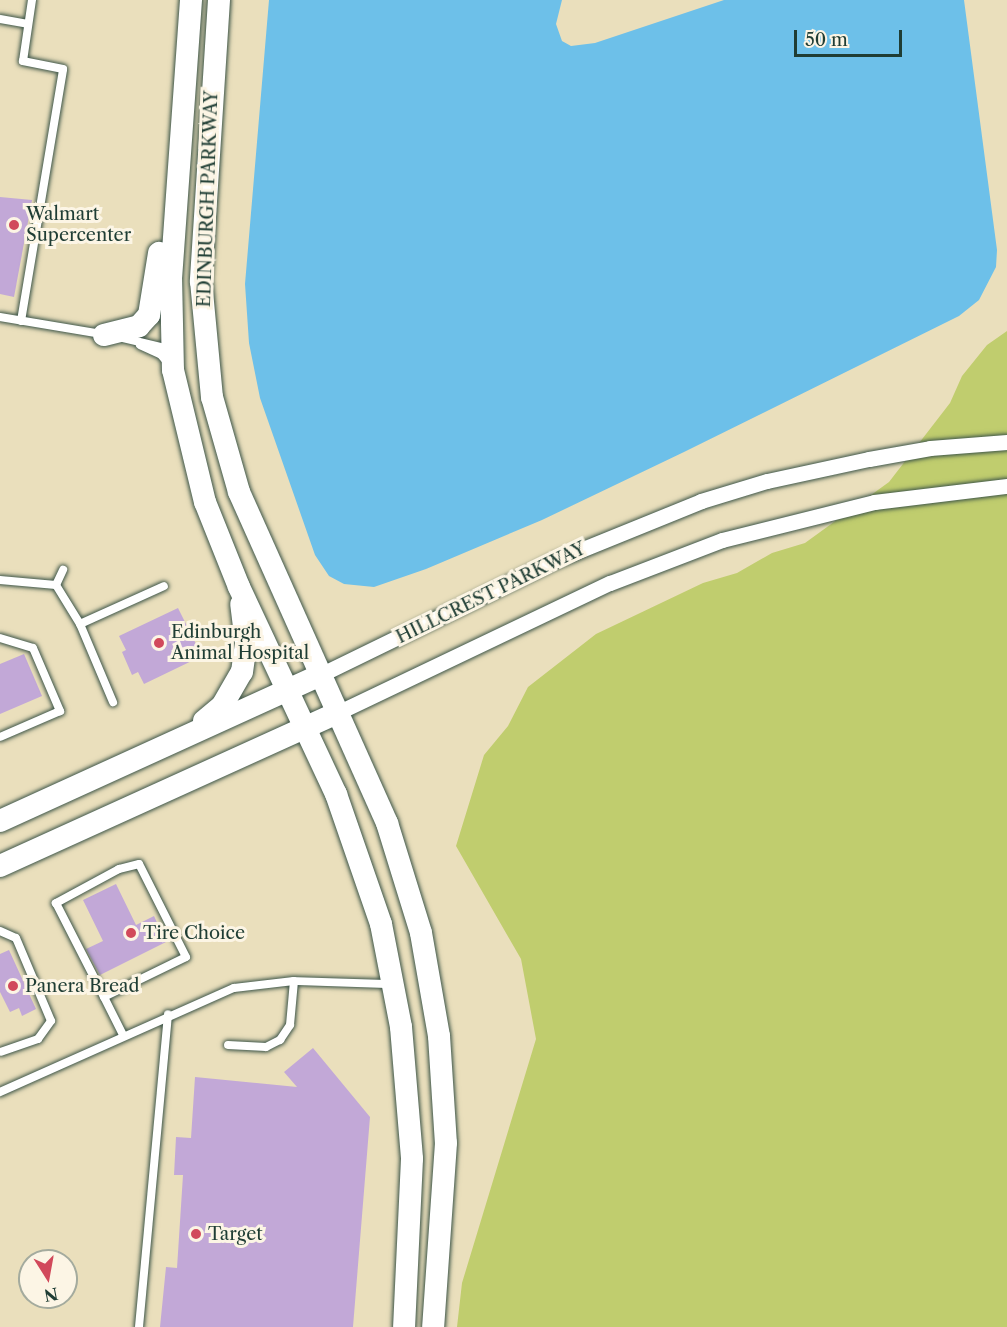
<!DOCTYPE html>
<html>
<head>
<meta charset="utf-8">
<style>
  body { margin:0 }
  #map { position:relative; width:1007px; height:1327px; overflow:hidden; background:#eadfbc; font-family:"Libre Caslon Text",serif }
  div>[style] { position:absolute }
  .green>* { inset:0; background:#c0cd6e }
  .water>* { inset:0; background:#6dc0e9 }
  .building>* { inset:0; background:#c2a8d7 }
  .roads { filter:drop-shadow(0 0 2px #3d5548) drop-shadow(0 0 2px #3d5548) }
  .lane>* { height:8px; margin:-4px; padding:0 4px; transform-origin:4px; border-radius:4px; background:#fff }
  .street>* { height:15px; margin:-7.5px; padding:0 7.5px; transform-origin:7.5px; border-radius:7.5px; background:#fff }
  .secondary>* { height:22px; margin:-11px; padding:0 11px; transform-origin:11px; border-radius:11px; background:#fff }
  .dots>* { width:16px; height:16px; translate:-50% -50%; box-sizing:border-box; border:3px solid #fcf5e5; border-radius:50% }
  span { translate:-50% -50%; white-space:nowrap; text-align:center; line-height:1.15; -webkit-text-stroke:6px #fcf5e5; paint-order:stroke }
  .street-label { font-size:18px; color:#1f3d34 }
  .poi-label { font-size:18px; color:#1f3d34 }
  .left { translate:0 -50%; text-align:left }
  .north { position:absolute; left:18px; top:1249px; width:60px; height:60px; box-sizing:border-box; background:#fcf5e5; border:2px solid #a4ab9e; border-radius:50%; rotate:169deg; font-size:16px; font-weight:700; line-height:24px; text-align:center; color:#1f3d34 }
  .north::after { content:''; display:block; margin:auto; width:21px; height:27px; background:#d1495b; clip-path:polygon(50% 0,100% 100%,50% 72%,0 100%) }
  .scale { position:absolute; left:794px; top:30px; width:108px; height:27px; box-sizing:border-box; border:3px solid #1f3d34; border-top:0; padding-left:8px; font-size:18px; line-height:21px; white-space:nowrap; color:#1f3d34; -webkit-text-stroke:4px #fcf5e5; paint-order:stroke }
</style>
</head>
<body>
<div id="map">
  <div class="green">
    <div style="clip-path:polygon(1007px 331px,1007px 1327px,457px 1327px,462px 1283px,536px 1039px,521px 959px,456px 846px,484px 755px,508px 726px,528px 687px,596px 634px,703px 583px,737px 573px,772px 553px,805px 543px,889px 482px,950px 403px,962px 376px,987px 345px)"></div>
  </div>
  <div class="water">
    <div style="clip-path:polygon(269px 0,562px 0,556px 24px,562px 41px,571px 46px,595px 43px,724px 0,964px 0,997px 250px,996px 267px,979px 300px,959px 316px,684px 452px,542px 520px,426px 569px,374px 587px,344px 584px,329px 576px,315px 555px,260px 398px,249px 343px,245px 284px)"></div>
  </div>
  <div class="building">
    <div style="clip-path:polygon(0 197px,32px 200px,14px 297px,0 294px)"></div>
    <div style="clip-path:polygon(178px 608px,202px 656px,144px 684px,138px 672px,132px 675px,122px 652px,126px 650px,119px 636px)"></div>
    <div style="clip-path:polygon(24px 654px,42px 696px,0 714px,0 664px)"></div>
    <div style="clip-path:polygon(116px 884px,136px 925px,154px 916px,166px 942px,100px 975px,86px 949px,103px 941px,83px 900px)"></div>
    <div style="clip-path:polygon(9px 950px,36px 1009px,22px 1016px,19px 1008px,10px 1012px,0 992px,0 954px)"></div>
    <div style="clip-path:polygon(313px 1048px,370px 1117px,353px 1327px,160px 1327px,166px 1267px,177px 1268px,183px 1175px,174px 1175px,176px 1137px,191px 1138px,195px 1077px,297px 1087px,284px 1072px)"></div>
  </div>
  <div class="roads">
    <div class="lane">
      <div style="left:0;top:19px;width:27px;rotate:10deg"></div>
      <div style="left:0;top:317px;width:103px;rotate:9.5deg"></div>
      <div style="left:21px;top:321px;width:255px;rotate:-80.5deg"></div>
      <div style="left:63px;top:69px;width:41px;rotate:-168.7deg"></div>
      <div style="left:23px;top:61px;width:62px;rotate:-81.6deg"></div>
      <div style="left:123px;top:338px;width:47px;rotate:13.4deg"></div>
      <div style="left:140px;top:345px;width:23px;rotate:25deg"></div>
      <div style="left:161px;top:355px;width:9px;rotate:49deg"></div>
      <div style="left:0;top:580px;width:56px;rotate:5.1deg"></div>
      <div style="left:56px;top:585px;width:17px;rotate:-65deg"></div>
      <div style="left:56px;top:585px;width:46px;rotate:58.4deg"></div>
      <div style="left:80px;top:624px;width:85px;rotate:67.1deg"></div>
      <div style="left:80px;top:624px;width:92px;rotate:-24.3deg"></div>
      <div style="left:0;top:638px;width:34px;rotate:17deg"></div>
      <div style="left:33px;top:648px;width:69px;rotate:66.8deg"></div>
      <div style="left:60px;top:711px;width:65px;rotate:156.6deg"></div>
      <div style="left:0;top:931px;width:17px;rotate:24deg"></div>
      <div style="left:16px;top:938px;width:90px;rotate:67.1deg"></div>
      <div style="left:51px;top:1021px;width:22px;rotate:126deg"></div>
      <div style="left:38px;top:1039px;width:39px;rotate:161deg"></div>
      <div style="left:104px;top:997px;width:91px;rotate:-26deg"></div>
      <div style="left:186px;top:957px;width:104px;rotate:-116.8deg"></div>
      <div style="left:139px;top:864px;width:21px;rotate:166deg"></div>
      <div style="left:119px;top:869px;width:72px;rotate:151.6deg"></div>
      <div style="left:56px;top:903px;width:106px;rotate:62.9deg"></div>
      <div style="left:104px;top:997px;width:42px;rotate:63.4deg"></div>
      <div style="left:228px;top:1045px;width:38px;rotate:3deg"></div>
      <div style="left:266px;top:1047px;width:16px;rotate:-27deg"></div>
      <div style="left:280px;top:1040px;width:18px;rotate:-56deg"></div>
      <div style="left:290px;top:1025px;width:44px;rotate:-84.8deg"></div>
      <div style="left:0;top:1092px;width:256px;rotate:-24deg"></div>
      <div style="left:234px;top:988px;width:60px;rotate:-6.7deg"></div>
      <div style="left:294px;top:981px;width:96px;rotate:1.8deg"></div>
      <div style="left:139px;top:1327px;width:314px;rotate:-84.7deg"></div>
    </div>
    <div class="street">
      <div style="left:322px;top:674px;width:260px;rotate:-26deg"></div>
      <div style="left:556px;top:560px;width:157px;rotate:-22.1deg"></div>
      <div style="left:701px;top:501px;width:69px;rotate:-16.9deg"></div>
      <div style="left:767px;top:481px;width:104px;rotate:-12.2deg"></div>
      <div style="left:869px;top:459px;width:62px;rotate:-10.2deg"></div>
      <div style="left:930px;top:448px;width:77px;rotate:-4.5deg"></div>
      <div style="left:339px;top:712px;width:300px;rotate:-25.5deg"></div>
      <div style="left:610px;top:583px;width:120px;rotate:-21deg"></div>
      <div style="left:722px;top:540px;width:157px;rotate:-14deg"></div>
      <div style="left:874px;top:502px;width:134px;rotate:-6.9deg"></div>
    </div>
    <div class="secondary">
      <div style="left:191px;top:0;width:277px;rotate:94.1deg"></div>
      <div style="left:171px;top:276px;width:94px;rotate:88.8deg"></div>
      <div style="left:173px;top:370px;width:136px;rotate:76.4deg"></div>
      <div style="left:205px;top:502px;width:92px;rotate:68.2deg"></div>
      <div style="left:239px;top:587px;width:229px;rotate:64.9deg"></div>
      <div style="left:336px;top:794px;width:138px;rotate:70.9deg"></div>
      <div style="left:381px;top:924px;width:105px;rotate:79deg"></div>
      <div style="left:401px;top:1027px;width:132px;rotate:85.2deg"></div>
      <div style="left:412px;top:1159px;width:168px;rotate:92.7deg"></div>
      <div style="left:219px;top:0;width:282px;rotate:93.7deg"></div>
      <div style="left:201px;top:281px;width:117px;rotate:84.6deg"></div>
      <div style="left:212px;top:397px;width:99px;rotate:74.1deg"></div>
      <div style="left:239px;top:492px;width:363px;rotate:65.9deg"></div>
      <div style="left:387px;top:823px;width:115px;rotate:72.8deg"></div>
      <div style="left:421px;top:933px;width:105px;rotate:80.1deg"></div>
      <div style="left:439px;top:1036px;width:107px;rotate:86.3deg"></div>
      <div style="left:446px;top:1143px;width:184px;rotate:94deg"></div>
      <div style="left:104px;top:335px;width:36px;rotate:-14deg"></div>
      <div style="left:139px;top:326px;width:15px;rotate:-48deg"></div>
      <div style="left:149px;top:315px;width:63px;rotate:-80.8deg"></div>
      <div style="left:204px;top:721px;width:23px;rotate:-40deg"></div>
      <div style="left:222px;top:706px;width:39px;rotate:-60deg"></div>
      <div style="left:242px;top:672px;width:29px;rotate:-82deg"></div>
      <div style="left:246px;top:643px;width:39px;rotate:-97deg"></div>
      <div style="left:0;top:821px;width:354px;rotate:-24.5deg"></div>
      <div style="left:0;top:866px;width:372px;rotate:-24.4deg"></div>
    </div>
  </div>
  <div class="dots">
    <div style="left:14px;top:225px;background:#d1495b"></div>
    <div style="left:159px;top:643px;background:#d1495b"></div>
    <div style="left:131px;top:933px;background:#d1495b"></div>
    <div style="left:13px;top:986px;background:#d1495b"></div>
    <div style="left:196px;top:1234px;background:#d1495b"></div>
  </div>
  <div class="street-label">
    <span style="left:208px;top:199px;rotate:-88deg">EDINBURGH PARKWAY</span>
    <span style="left:491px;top:593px;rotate:-26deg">HILLCREST PARKWAY</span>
  </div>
  <div class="poi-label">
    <span class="left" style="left:26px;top:225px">Walmart<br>Supercenter</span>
    <span class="left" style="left:171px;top:643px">Edinburgh<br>Animal Hospital</span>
    <span class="left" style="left:143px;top:933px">Tire Choice</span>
    <span class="left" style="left:25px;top:986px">Panera Bread</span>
    <span class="left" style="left:208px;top:1234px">Target</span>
  </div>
  <div class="north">N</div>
  <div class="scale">50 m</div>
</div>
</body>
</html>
